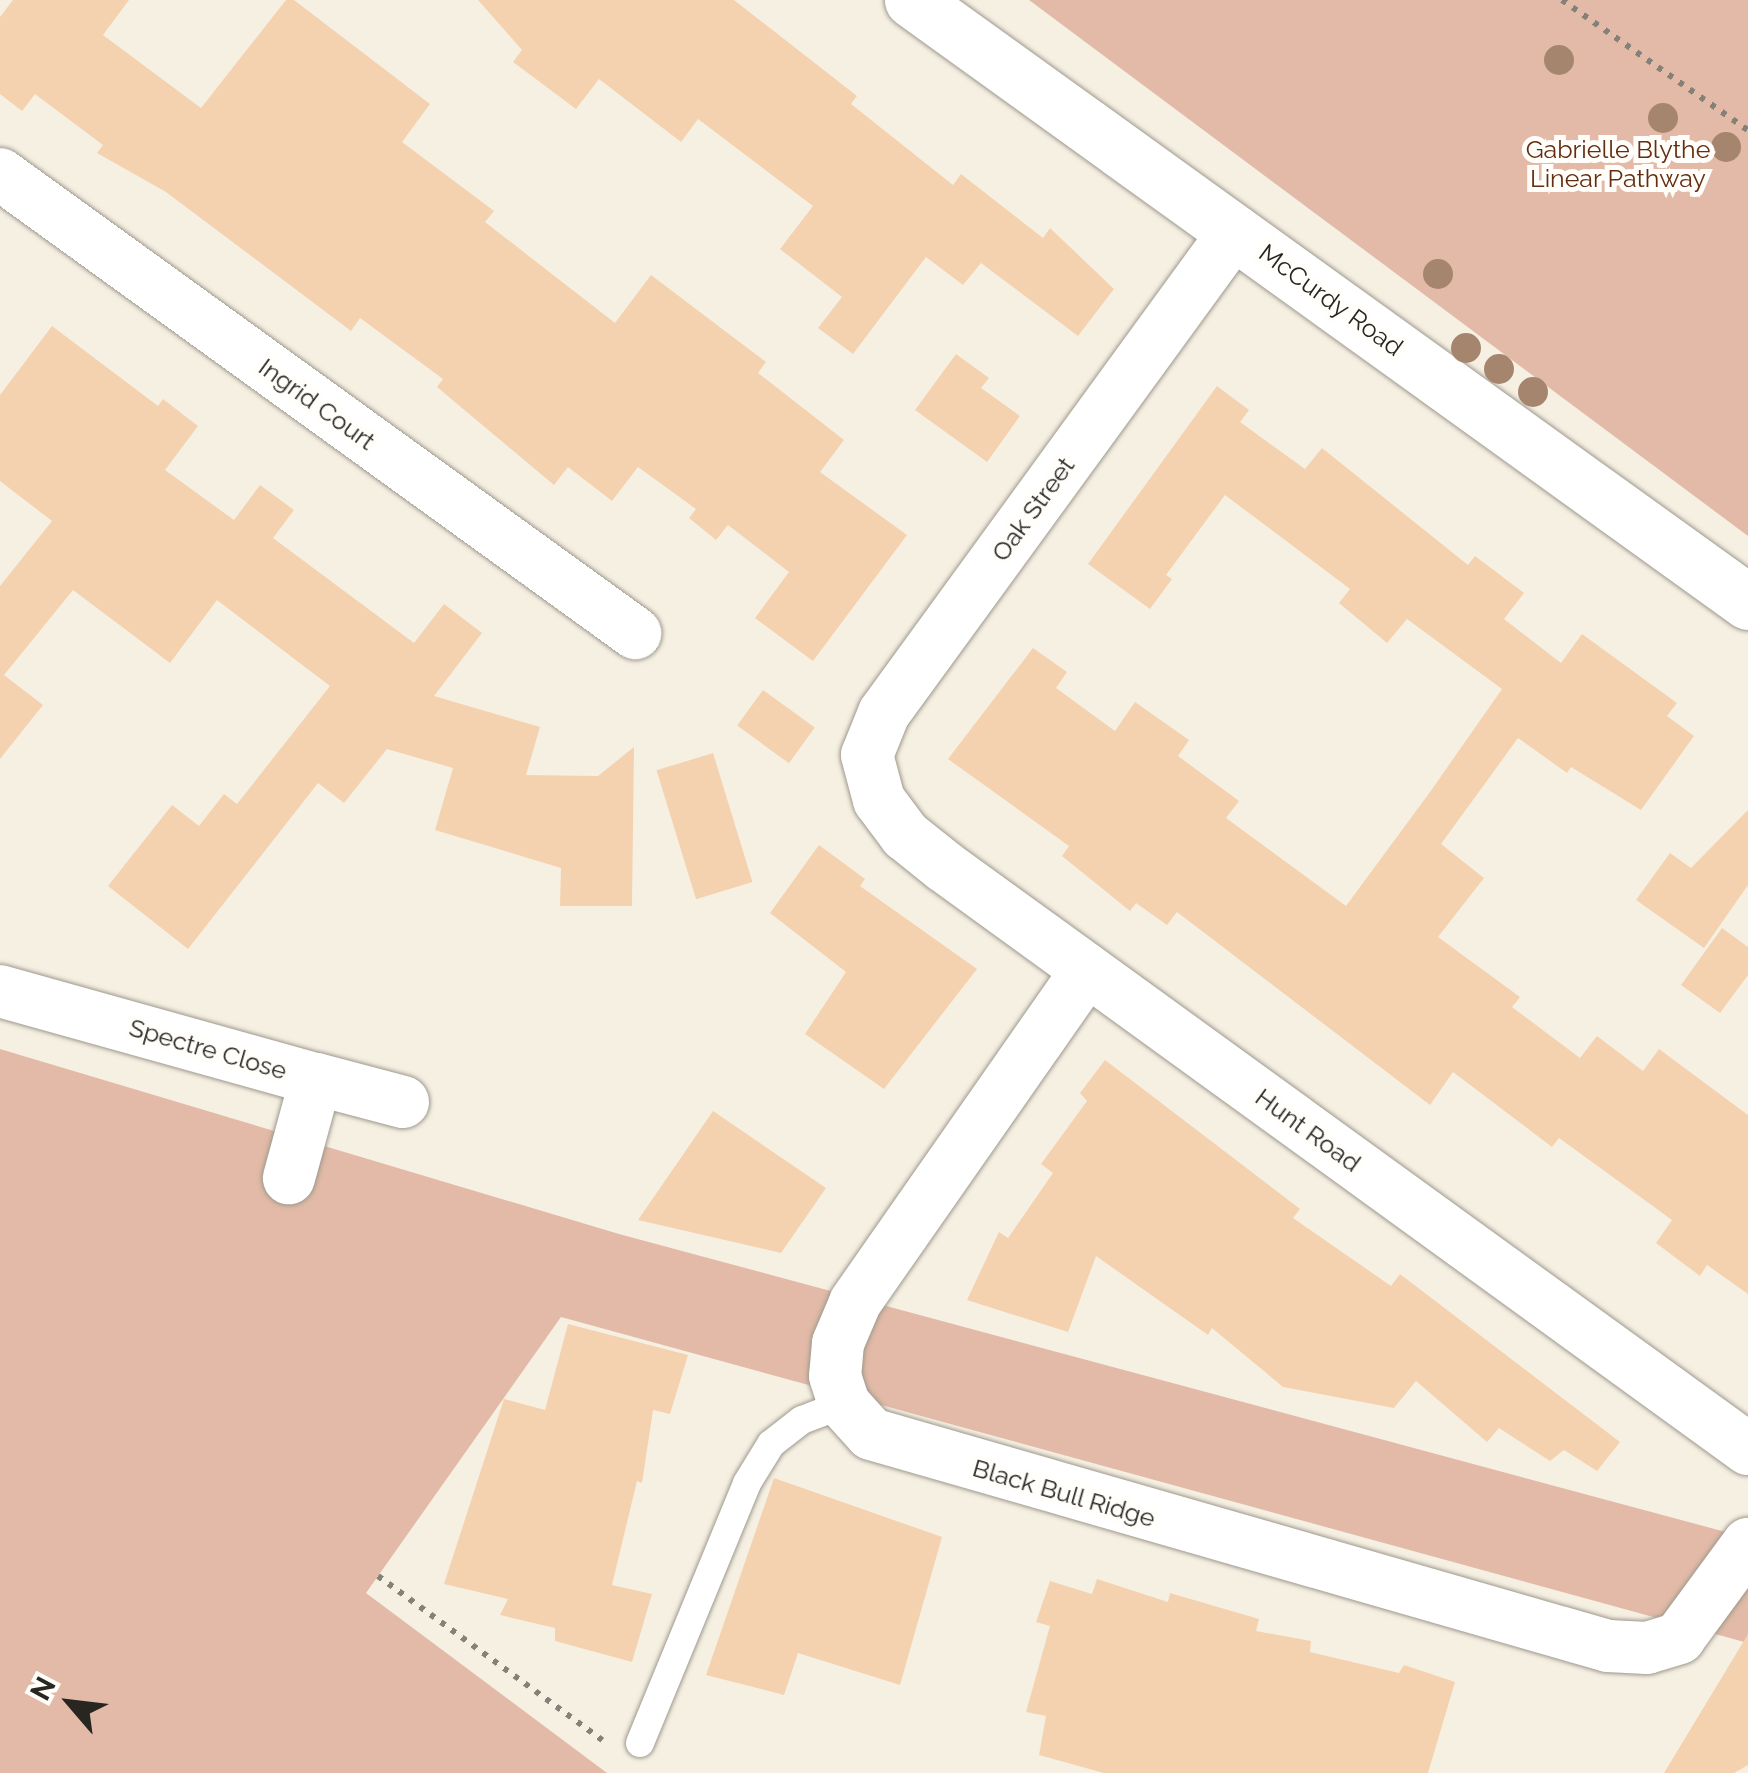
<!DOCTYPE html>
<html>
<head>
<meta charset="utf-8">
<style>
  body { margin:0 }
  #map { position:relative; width:1748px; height:1773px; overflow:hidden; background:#f6f0e3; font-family:Raleway,sans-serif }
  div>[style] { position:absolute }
  .green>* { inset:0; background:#e2baa7 }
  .building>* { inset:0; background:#f4d2b0; transform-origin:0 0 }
  .path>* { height:6px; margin-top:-3px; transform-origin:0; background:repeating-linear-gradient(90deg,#858178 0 5px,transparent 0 13px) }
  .roads { filter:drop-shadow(0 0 2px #9e998d) drop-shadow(0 0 2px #9e998d) }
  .lane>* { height:28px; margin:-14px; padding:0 14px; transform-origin:14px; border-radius:14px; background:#fff }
  .street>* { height:52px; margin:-26px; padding:0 26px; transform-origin:26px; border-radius:26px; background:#fff }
  .secondary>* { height:55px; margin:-27.5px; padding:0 27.5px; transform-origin:27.5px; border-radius:27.5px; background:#fff }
  .trees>* { width:30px; height:30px; margin:-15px; border-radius:50%; background:#a6856e }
  span { translate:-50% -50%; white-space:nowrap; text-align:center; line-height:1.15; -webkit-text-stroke:10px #fffefb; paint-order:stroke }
  .park-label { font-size:25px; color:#642d0f }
  .street-label { font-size:25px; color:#282621 }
  .north { position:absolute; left:20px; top:1653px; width:100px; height:100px; -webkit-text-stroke:8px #fffefb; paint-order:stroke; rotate:298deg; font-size:28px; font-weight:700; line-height:40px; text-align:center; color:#282621 }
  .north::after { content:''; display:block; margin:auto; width:35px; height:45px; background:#282621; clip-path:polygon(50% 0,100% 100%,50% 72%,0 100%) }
</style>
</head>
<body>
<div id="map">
  <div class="green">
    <div style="clip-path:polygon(1029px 0,1748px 0,1748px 536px)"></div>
    <div style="clip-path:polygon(0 1049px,619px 1234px,1748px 1538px,1748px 1643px,561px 1317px,366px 1593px,607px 1773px,0 1773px)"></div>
  </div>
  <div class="building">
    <div style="clip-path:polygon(13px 0,129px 0,103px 35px,201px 108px,286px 0,294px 0,430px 104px,402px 142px,494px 211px,485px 222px,615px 323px,651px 275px,766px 362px,758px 373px,844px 440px,820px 472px,907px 535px,813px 661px,755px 618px,789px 572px,728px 525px,716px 540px,689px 518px,696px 509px,638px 467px,612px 501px,568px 467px,554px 485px,437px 387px,443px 379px,360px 318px,351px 331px,166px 192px,97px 153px,103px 145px,35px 94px,22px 111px,0 94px,0 17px)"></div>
    <div style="clip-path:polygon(478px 0,734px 0,857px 96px,851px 104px,953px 185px,961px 174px,1043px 238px,1050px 228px,1114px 289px,1078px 336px,981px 263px,963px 285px,926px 257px,853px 354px,818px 328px,842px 297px,780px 249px,813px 206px,698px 119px,681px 142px,599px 79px,576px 109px,513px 62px,522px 50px)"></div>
    <div style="clip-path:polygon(52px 326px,158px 406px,163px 399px,198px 426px,165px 470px,234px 520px,260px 485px,294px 510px,273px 538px,414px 643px,444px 604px,482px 633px,434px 696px,540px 727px,526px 775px,598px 776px,634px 747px,632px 906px,560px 906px,561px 868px,435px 830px,453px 768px,387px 749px,344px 803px,318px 783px,188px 949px,108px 886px,172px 805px,199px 826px,224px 794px,237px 804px,330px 686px,217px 600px,170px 663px,73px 590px,4px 675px,43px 705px,0 759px,0 586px,52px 521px,0 481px,0 395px)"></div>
    <div style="clip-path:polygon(956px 354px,989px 378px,981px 388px,1020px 416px,987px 462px,915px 410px)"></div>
    <div style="clip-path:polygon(1217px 386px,1249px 410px,1240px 422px,1305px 469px,1322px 448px,1468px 565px,1475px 556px,1524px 593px,1504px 619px,1561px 663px,1582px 634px,1677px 703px,1667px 716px,1694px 736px,1641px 810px,1571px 767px,1567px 773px,1518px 738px,1441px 844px,1484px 878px,1438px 937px,1520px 997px,1512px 1007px,1580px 1058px,1597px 1036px,1643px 1071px,1659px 1049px,1748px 1115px,1748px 1294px,1707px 1265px,1700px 1276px,1656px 1243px,1672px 1220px,1559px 1138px,1552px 1147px,1453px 1072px,1430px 1105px,1177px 912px,1167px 925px,1136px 903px,1130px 911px,1062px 856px,1069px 846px,948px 759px,1033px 648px,1067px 672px,1056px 688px,1115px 731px,1135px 702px,1189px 740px,1178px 756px,1239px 801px,1226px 818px,1346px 906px,1430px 792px,1502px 689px,1407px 619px,1387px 643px,1339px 603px,1350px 589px,1225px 495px,1166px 575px,1172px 579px,1150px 609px,1088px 564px)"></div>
    <div style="left:763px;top:690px;width:64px;height:44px;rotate:36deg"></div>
    <div style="left:713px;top:753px;width:135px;height:59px;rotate:73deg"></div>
    <div style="clip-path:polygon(1748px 810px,1748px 885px,1704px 948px,1636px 900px,1670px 853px,1691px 868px)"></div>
    <div style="clip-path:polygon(819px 845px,865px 879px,860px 886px,977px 969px,884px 1089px,805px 1034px,846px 972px,770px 913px)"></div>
    <div style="clip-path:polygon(1722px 928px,1748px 947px,1748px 975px,1720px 1013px,1681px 985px)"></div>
    <div style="clip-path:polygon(1105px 1060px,1300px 1209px,1293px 1218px,1391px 1286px,1400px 1274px,1620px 1442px,1597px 1471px,1564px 1450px,1550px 1461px,1499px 1428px,1487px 1442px,1416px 1381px,1394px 1408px,1283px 1387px,1212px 1328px,1208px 1335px,1096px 1256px,1068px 1332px,967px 1300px,999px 1232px,1008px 1238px,1053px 1173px,1041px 1164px,1087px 1101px,1080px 1093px)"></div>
    <div style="clip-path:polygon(713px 1111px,826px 1188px,781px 1253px,638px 1220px)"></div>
    <div style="clip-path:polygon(568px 1324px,688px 1355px,670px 1414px,653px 1410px,642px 1483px,637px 1481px,612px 1585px,652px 1594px,632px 1662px,555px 1641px,555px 1628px,500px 1615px,508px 1599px,444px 1584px,504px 1399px,545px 1410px)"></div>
    <div style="clip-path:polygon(774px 1478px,942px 1537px,900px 1685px,798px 1653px,784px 1695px,706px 1675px)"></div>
    <div style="clip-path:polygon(1097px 1579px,1168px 1602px,1170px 1593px,1259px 1619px,1256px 1631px,1311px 1641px,1310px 1652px,1399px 1673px,1404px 1665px,1455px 1682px,1428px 1773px,1104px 1773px,1039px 1755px,1046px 1716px,1026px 1712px,1050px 1626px,1036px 1622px,1050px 1581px,1092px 1594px)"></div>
    <div style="clip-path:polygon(1748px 1634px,1748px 1765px,1734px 1773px,1664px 1773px)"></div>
  </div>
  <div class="path">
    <div style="left:1562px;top:0;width:227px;rotate:35deg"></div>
    <div style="left:378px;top:1576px;width:278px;rotate:36.2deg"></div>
  </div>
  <div class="roads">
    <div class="lane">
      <div style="left:640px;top:1743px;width:281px;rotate:-67.6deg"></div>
      <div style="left:747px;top:1483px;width:46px;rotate:-58.4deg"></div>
      <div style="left:771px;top:1444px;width:39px;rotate:-38deg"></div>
      <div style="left:802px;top:1420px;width:45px;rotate:-20.9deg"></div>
    </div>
    <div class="street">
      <div style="left:0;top:174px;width:784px;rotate:35.86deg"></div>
      <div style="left:1235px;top:231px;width:596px;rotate:126.06deg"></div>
      <div style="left:884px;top:713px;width:45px;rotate:112deg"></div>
      <div style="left:867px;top:755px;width:47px;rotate:75.1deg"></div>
      <div style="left:879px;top:800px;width:44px;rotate:53.4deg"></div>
      <div style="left:905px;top:835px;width:51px;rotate:38.7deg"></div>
      <div style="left:945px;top:867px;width:992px;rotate:35.93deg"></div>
      <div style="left:1087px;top:970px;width:406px;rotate:124.9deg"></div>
      <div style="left:855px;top:1303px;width:43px;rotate:113deg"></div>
      <div style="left:838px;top:1343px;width:33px;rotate:95deg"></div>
      <div style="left:835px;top:1376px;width:29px;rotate:72deg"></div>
      <div style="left:844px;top:1404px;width:40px;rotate:48deg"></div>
      <div style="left:871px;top:1434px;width:767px;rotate:16.05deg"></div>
      <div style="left:1608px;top:1646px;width:39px;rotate:3deg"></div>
      <div style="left:1647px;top:1648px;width:34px;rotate:-17deg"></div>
      <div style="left:1679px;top:1638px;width:117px;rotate:-53.7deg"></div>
      <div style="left:0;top:991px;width:328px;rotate:15.6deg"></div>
      <div style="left:316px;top:1079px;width:103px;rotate:105.3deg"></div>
      <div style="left:316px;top:1079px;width:90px;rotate:14.8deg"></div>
    </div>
    <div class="secondary">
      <div style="left:912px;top:0;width:1030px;rotate:35.76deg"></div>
    </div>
  </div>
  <div class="trees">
    <div style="left:1559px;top:60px"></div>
    <div style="left:1663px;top:118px"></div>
    <div style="left:1726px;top:147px"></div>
    <div style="left:1438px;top:274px"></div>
    <div style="left:1466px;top:348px"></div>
    <div style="left:1499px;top:369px"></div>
    <div style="left:1533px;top:392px"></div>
  </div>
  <div class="park-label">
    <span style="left:1618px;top:164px">Gabrielle Blythe<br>Linear Pathway</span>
  </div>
  <div class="street-label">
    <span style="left:1331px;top:300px;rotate:36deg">McCurdy Road</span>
    <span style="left:317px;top:404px;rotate:36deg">Ingrid Court</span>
    <span style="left:1033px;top:509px;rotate:-54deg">Oak Street</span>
    <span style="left:208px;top:1049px;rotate:16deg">Spectre Close</span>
    <span style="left:1308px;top:1130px;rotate:36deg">Hunt Road</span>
    <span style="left:1064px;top:1493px;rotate:16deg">Black Bull Ridge</span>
  </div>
  <div class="north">N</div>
</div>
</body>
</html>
